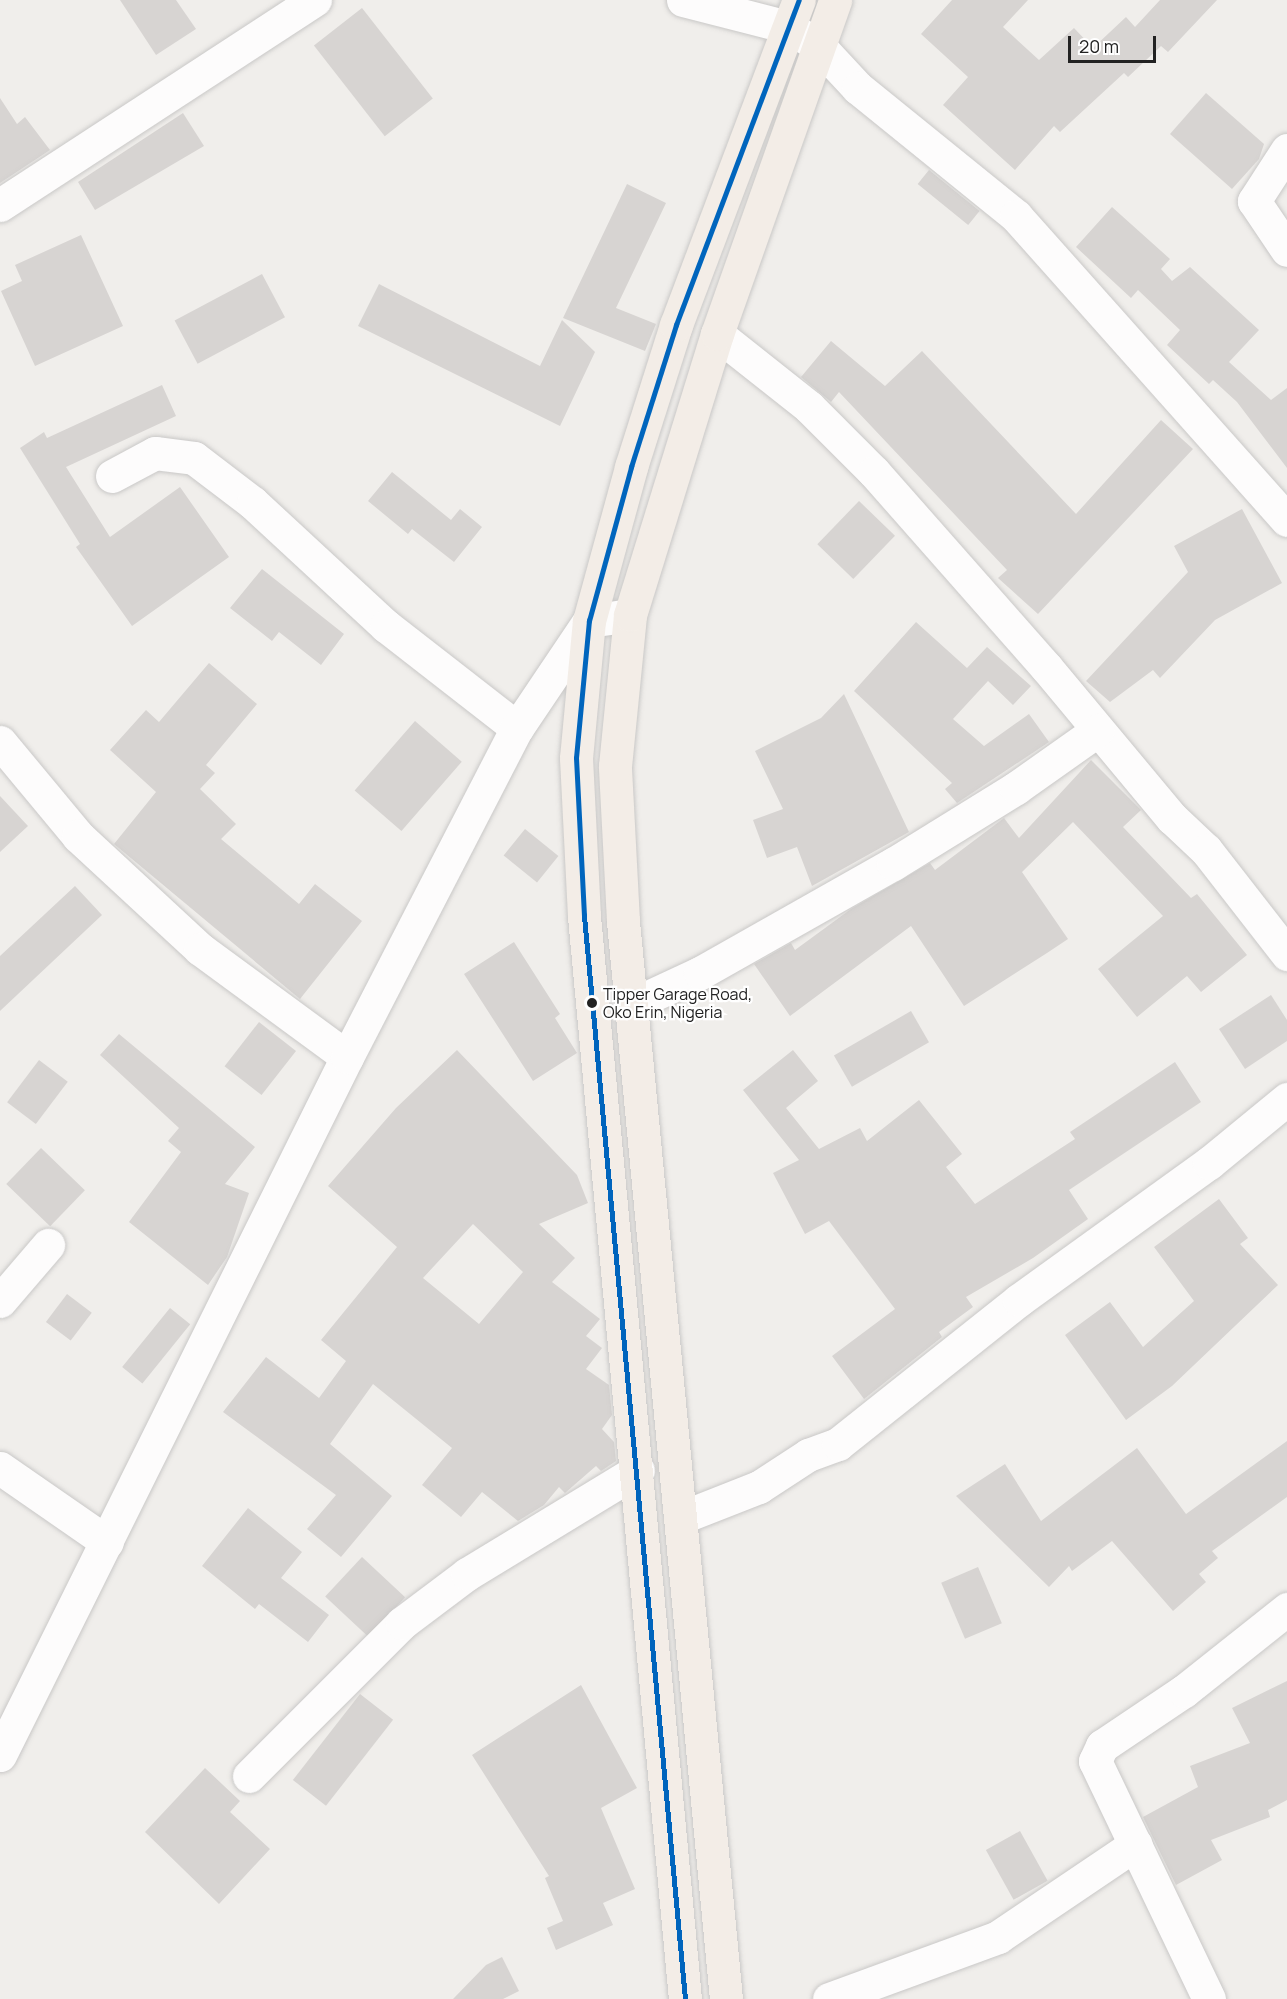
<!DOCTYPE html>
<html>
<head>
<meta charset="utf-8">
<style>
  body { margin:0 }
  #map { position:relative; width:1287px; height:1999px; overflow:hidden; background:#f0eeeb; font-family:Manrope,sans-serif }
  div>[style] { position:absolute }
  .building>* { inset:0; background:#d7d4d2; transform-origin:0 0 }
  .roads { filter:drop-shadow(0 0 2px #c9c8c7) drop-shadow(0 0 2px #c9c8c7) }
  .minor>* { height:33px; margin:-16.5px; padding:0 16.5px; transform-origin:16.5px; border-radius:16.5px; background:#fdfcfc }
  .major>* { height:33px; margin:-16.5px; padding:0 16.5px; transform-origin:16.5px; border-radius:16.5px; background:#f3ede7 }
  .bus-1>* { height:4.5px; margin:-2.25px; padding:0 2.25px; transform-origin:2.25px; border-radius:2.25px; background:#0065bd }
  .dots>* { width:16px; height:16px; translate:-50% -50%; box-sizing:border-box; border:3px solid #fff; border-radius:50% }
  span { translate:-50% -50%; white-space:nowrap; text-align:center; line-height:1.15; -webkit-text-stroke:4.5px #fff; paint-order:stroke }
  .bus-label { font-size:16px; color:#222 }
  .left { translate:0 -50%; text-align:left }
  .scale { position:absolute; left:1068px; top:36px; width:88px; height:27px; box-sizing:border-box; border:3px solid #222; border-top:0; padding-left:8px; font-size:18px; line-height:21px; white-space:nowrap; color:#222; -webkit-text-stroke:4px #fff; paint-order:stroke }
</style>
</head>
<body>
<div id="map">
  <div class="building">
    <div style="clip-path:polygon(120px 0,176px 0,196px 29px,156px 55px)"></div>
    <div style="clip-path:polygon(952px 0,1028px 0,1003px 27px,1039px 60px,1074px 28px,1093px 48px,1126px 17px,1135px 27px,1160px 0,1217px 0,1168px 52px,1161px 46px,1128px 77px,1124px 73px,1060px 132px,1054px 126px,1015px 170px,943px 105px,968px 77px,921px 34px)"></div>
    <div style="left:362px;top:8px;width:115px;height:61px;rotate:52deg"></div>
    <div style="clip-path:polygon(1206px 93px,1264px 144px,1259px 159px,1232px 189px,1170px 134px)"></div>
    <div style="clip-path:polygon(0 98px,17px 124px,25px 117px,50px 150px,0 183px)"></div>
    <div style="clip-path:polygon(183px 113px,204px 146px,95px 210px,78px 182px)"></div>
    <div style="left:929px;top:170px;width:65px;height:18px;rotate:39deg"></div>
    <div style="clip-path:polygon(627px 184px,666px 203px,616px 308px,656px 324px,645px 351px,563px 318px)"></div>
    <div style="clip-path:polygon(1112px 207px,1170px 259px,1161px 269px,1172px 281px,1190px 267px,1259px 330px,1229px 362px,1271px 400px,1287px 388px,1287px 468px,1237px 402px,1213px 380px,1209px 384px,1167px 345px,1180px 330px,1138px 290px,1131px 298px,1076px 247px)"></div>
    <div style="clip-path:polygon(81px 235px,123px 326px,35px 366px,1px 291px,22px 281px,15px 265px)"></div>
    <div style="left:262px;top:274px;width:49px;height:99px;rotate:62deg"></div>
    <div style="clip-path:polygon(379px 284px,540px 366px,562px 320px,595px 352px,560px 426px,358px 326px)"></div>
    <div style="clip-path:polygon(831px 341px,885px 386px,922px 351px,1076px 514px,1161px 420px,1193px 449px,1038px 614px,998px 578px,1007px 570px,839px 392px,831px 402px,801px 377px)"></div>
    <div style="clip-path:polygon(162px 385px,176px 416px,66px 467px,110px 537px,180px 487px,229px 557px,132px 626px,76px 547px,80px 544px,20px 448px,44px 432px,47px 438px)"></div>
    <div style="clip-path:polygon(392px 472px,451px 520px,460px 509px,482px 527px,454px 562px,412px 529px,408px 534px,368px 501px)"></div>
    <div style="left:859px;top:501px;width:50px;height:60px;rotate:44deg"></div>
    <div style="clip-path:polygon(1242px 509px,1282px 583px,1215px 620px,1160px 678px,1153px 670px,1110px 702px,1086px 681px,1188px 572px,1174px 546px)"></div>
    <div style="clip-path:polygon(262px 569px,344px 634px,321px 665px,279px 632px,272px 641px,230px 608px)"></div>
    <div style="clip-path:polygon(916px 622px,967px 668px,987px 647px,1031px 686px,1013px 705px,988px 681px,953px 719px,984px 746px,1029px 714px,1049px 742px,957px 803px,945px 789px,952px 783px,854px 691px)"></div>
    <div style="clip-path:polygon(209px 663px,257px 704px,206px 765px,215px 773px,200px 789px,236px 824px,221px 839px,299px 904px,315px 884px,362px 921px,300px 999px,114px 844px,156px 792px,110px 750px,146px 710px,159px 722px)"></div>
    <div style="clip-path:polygon(844px 694px,909px 832px,812px 886px,797px 847px,767px 858px,753px 820px,783px 809px,755px 751px,821px 718px)"></div>
    <div style="left:415px;top:721px;width:62px;height:92px;rotate:41deg"></div>
    <div style="clip-path:polygon(1091px 760px,1141px 810px,1123px 827px,1191px 898px,1197px 894px,1247px 955px,1201px 992px,1187px 976px,1137px 1017px,1098px 969px,1163px 916px,1073px 822px,1022px 872px,1068px 939px,1047px 953px,964px 1006px,911px 926px,790px 1016px,754px 964px,791px 943px,795px 950px,851px 909px,930px 863px,935px 870px,1004px 818px,1019px 838px)"></div>
    <div style="clip-path:polygon(0 796px,28px 826px,0 852px)"></div>
    <div style="left:525px;top:829px;width:43px;height:34px;rotate:39deg"></div>
    <div style="clip-path:polygon(75px 886px,102px 915px,0 1011px,0 956px)"></div>
    <div style="clip-path:polygon(514px 942px,560px 1014px,555px 1018px,577px 1053px,533px 1081px,464px 974px)"></div>
    <div style="clip-path:polygon(1271px 995px,1287px 1020px,1287px 1041px,1245px 1069px,1219px 1029px)"></div>
    <div style="left:911px;top:1011px;width:36px;height:89px;rotate:60deg"></div>
    <div style="left:259px;top:1022px;width:47px;height:56px;rotate:38deg"></div>
    <div style="clip-path:polygon(119px 1034px,255px 1147px,225px 1184px,249px 1193px,227px 1257px,208px 1285px,129px 1222px,181px 1152px,168px 1141px,179px 1128px,100px 1055px)"></div>
    <div style="clip-path:polygon(evenodd,457px 1050px,577px 1175px,588px 1203px,539px 1224px,575px 1258px,552px 1282px,600px 1319px,586px 1336px,602px 1348px,586px 1369px,609px 1385px,612px 1415px,602px 1429px,614px 1442px,616px 1461px,601px 1471px,596px 1466px,565px 1493px,559px 1487px,544px 1505px,518px 1521px,482px 1492px,461px 1517px,422px 1485px,452px 1448px,373px 1384px,330px 1444px,392px 1496px,341px 1557px,307px 1529px,336px 1495px,223px 1412px,266px 1357px,319px 1398px,346px 1361px,321px 1340px,397px 1247px,328px 1186px,396px 1108px,457px 1050px,473px 1224px,523px 1272px,479px 1324px,423px 1278px,473px 1224px)"></div>
    <div style="clip-path:polygon(793px 1050px,818px 1081px,786px 1108px,819px 1149px,860px 1128px,867px 1141px,919px 1100px,962px 1154px,946px 1167px,975px 1204px,1075px 1139px,1070px 1132px,1175px 1062px,1201px 1102px,1069px 1190px,1088px 1219px,1033px 1258px,966px 1297px,973px 1307px,939px 1332px,942px 1337px,864px 1399px,832px 1356px,895px 1309px,829px 1221px,805px 1234px,773px 1173px,799px 1160px,743px 1090px)"></div>
    <div style="left:39px;top:1060px;width:36px;height:53px;rotate:37deg"></div>
    <div style="left:41px;top:1148px;width:61px;height:50px;rotate:44deg"></div>
    <div style="clip-path:polygon(1219px 1199px,1248px 1238px,1240px 1244px,1278px 1285px,1172px 1386px,1126px 1420px,1065px 1335px,1110px 1302px,1143px 1347px,1194px 1301px,1154px 1247px)"></div>
    <div style="left:67px;top:1294px;width:31px;height:35px;rotate:37deg"></div>
    <div style="left:170px;top:1308px;width:26px;height:76px;rotate:39deg"></div>
    <div style="clip-path:polygon(1287px 1441px,1287px 1497px,1212px 1551px,1218px 1558px,1199px 1574px,1206px 1582px,1173px 1611px,1112px 1541px,1072px 1571px,1069px 1566px,1049px 1587px,956px 1496px,1005px 1464px,1041px 1521px,1137px 1448px,1186px 1514px)"></div>
    <div style="clip-path:polygon(248px 1508px,302px 1552px,281px 1578px,329px 1615px,308px 1642px,259px 1604px,255px 1609px,202px 1566px)"></div>
    <div style="left:362px;top:1557px;width:59px;height:54px;rotate:43deg"></div>
    <div style="left:978px;top:1567px;width:61px;height:40px;rotate:67deg"></div>
    <div style="clip-path:polygon(1287px 1681px,1287px 1800px,1268px 1810px,1270px 1817px,1211px 1840px,1222px 1860px,1176px 1885px,1143px 1817px,1198px 1787px,1190px 1766px,1250px 1743px,1232px 1708px)"></div>
    <div style="clip-path:polygon(581px 1685px,637px 1788px,601px 1808px,635px 1889px,603px 1903px,613px 1925px,556px 1950px,547px 1928px,563px 1921px,545px 1878px,549px 1876px,472px 1755px)"></div>
    <div style="left:360px;top:1694px;width:42px;height:109px;rotate:38deg"></div>
    <div style="clip-path:polygon(205px 1768px,240px 1801px,230px 1812px,270px 1849px,219px 1904px,145px 1832px)"></div>
    <div style="left:1020px;top:1831px;width:57px;height:39px;rotate:61deg"></div>
    <div style="clip-path:polygon(502px 1957px,519px 1991px,503px 1999px,453px 1999px,486px 1965px)"></div>
  </div>
  <div class="roads">
    <div class="minor">
      <div style="left:683px;top:0;width:108px;rotate:14.4deg"></div>
      <div style="left:788px;top:27px;width:35px;rotate:31deg"></div>
      <div style="left:818px;top:45px;width:59px;rotate:47.1deg"></div>
      <div style="left:858px;top:88px;width:203px;rotate:39deg"></div>
      <div style="left:1016px;top:216px;width:407px;rotate:48.3deg"></div>
      <div style="left:1287px;top:150px;width:61px;rotate:122.9deg"></div>
      <div style="left:1254px;top:201px;width:59px;rotate:56deg"></div>
      <div style="left:0;top:205px;width:376px;rotate:-33.1deg"></div>
      <div style="left:717px;top:334px;width:117px;rotate:38.4deg"></div>
      <div style="left:809px;top:407px;width:92px;rotate:45deg"></div>
      <div style="left:874px;top:472px;width:260px;rotate:48.6deg"></div>
      <div style="left:1046px;top:667px;width:197px;rotate:50.2deg"></div>
      <div style="left:1172px;top:818px;width:47px;rotate:43.3deg"></div>
      <div style="left:1206px;top:850px;width:132px;rotate:52.1deg"></div>
      <div style="left:112px;top:476px;width:49px;rotate:-28.1deg"></div>
      <div style="left:155px;top:453px;width:39px;rotate:7deg"></div>
      <div style="left:194px;top:458px;width:74px;rotate:37.3deg"></div>
      <div style="left:253px;top:503px;width:181px;rotate:42.8deg"></div>
      <div style="left:386px;top:626px;width:166px;rotate:37.9deg"></div>
      <div style="left:0;top:742px;width:122px;rotate:50.3deg"></div>
      <div style="left:78px;top:836px;width:166px;rotate:42.8deg"></div>
      <div style="left:200px;top:949px;width:182px;rotate:36.3deg"></div>
      <div style="left:631px;top:1005px;width:76px;rotate:-24.9deg"></div>
      <div style="left:700px;top:973px;width:222px;rotate:-29.5deg"></div>
      <div style="left:893px;top:864px;width:145px;rotate:-31.7deg"></div>
      <div style="left:1016px;top:788px;width:100px;rotate:-35.3deg"></div>
      <div style="left:0;top:1301px;width:74px;rotate:-49.4deg"></div>
      <div style="left:0;top:1468px;width:130px;rotate:34.7deg"></div>
      <div style="left:680px;top:1518px;width:85px;rotate:-21.4deg"></div>
      <div style="left:759px;top:1487px;width:59px;rotate:-33.1deg"></div>
      <div style="left:808px;top:1455px;width:32px;rotate:-20deg"></div>
      <div style="left:838px;top:1444px;width:231px;rotate:-38.5deg"></div>
      <div style="left:1019px;top:1300px;width:234px;rotate:-35.8deg"></div>
      <div style="left:1209px;top:1163px;width:101px;rotate:-39.4deg"></div>
      <div style="left:0;top:1755px;width:779px;rotate:-63.57deg"></div>
      <div style="left:347px;top:1057px;width:370px;rotate:-62.7deg"></div>
      <div style="left:517px;top:728px;width:129px;rotate:-56.1deg"></div>
      <div style="left:589px;top:621px;width:41px;rotate:-8.3deg"></div>
      <div style="left:249px;top:1776px;width:216px;rotate:-45deg"></div>
      <div style="left:402px;top:1623px;width:81px;rotate:-37deg"></div>
      <div style="left:467px;top:1574px;width:200px;rotate:-31.3deg"></div>
      <div style="left:829px;top:1999px;width:180px;rotate:-20.1deg"></div>
      <div style="left:998px;top:1937px;width:166px;rotate:-34deg"></div>
      <div style="left:1209px;top:1999px;width:264px;rotate:-115.6deg"></div>
      <div style="left:1095px;top:1761px;width:17px;rotate:-65deg"></div>
      <div style="left:1102px;top:1746px;width:99px;rotate:-33.9deg"></div>
      <div style="left:1184px;top:1691px;width:132px;rotate:-38.5deg"></div>
    </div>
    <div class="major">
      <div style="left:685px;top:1999px;width:1088px;rotate:-95.33deg"></div>
      <div style="left:584px;top:916px;width:158px;rotate:-92.9deg"></div>
      <div style="left:576px;top:758px;width:138px;rotate:-84.6deg"></div>
      <div style="left:589px;top:621px;width:160px;rotate:-74.7deg"></div>
      <div style="left:631px;top:467px;width:149px;rotate:-72.4deg"></div>
      <div style="left:676px;top:325px;width:347px;rotate:-69.3deg"></div>
      <div style="left:726px;top:1999px;width:1083px;rotate:-95.46deg"></div>
      <div style="left:623px;top:921px;width:155px;rotate:-93deg"></div>
      <div style="left:615px;top:766px;width:152px;rotate:-84.3deg"></div>
      <div style="left:630px;top:615px;width:294px;rotate:-72.8deg"></div>
      <div style="left:717px;top:334px;width:354px;rotate:-70.5deg"></div>
    </div>
  </div>
  <div class="bus-1">
    <div style="left:685px;top:1999px;width:1088px;rotate:-95.33deg"></div>
    <div style="left:584px;top:916px;width:158px;rotate:-92.9deg"></div>
    <div style="left:576px;top:758px;width:138px;rotate:-84.6deg"></div>
    <div style="left:589px;top:621px;width:160px;rotate:-74.7deg"></div>
    <div style="left:631px;top:467px;width:149px;rotate:-72.4deg"></div>
    <div style="left:676px;top:325px;width:347px;rotate:-69.3deg"></div>
  </div>
  <div class="dots">
    <div style="left:592px;top:1003px;background:#222"></div>
  </div>
  <div class="bus-label">
    <span class="left" style="left:603px;top:1003px">Tipper Garage Road,<br>Oko Erin, Nigeria</span>
  </div>
  <div class="scale">20 m</div>
</div>
</body>
</html>
